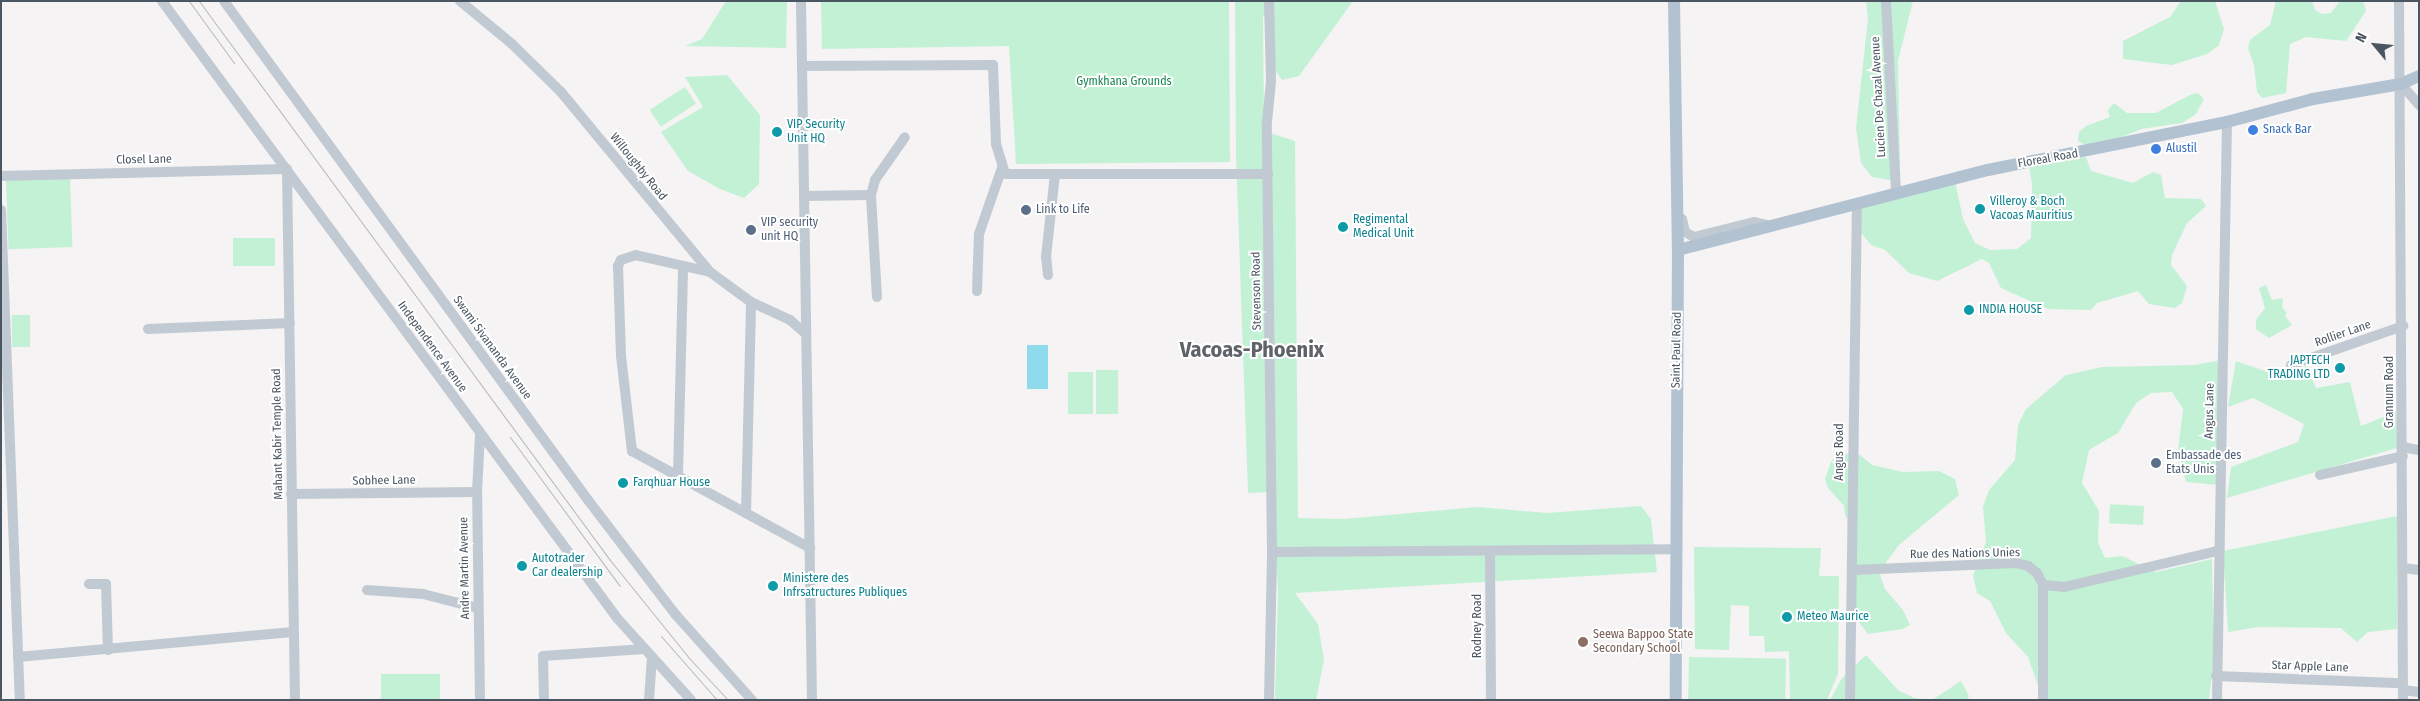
<!DOCTYPE html>
<html>
<head>
<meta charset="utf-8">
<style>
  body { margin:0 }
  #map { position:relative; width:2420px; height:701px; overflow:hidden; background:#f5f3f3; font-family:"Fira Sans Condensed",sans-serif }
  div>[style] { position:absolute }
  .green>* { inset:0; background:#c3f1d5; transform-origin:0 0 }
  .water>* { inset:0; background:#90daee; transform-origin:0 0 }
  .minor>* { height:10px; margin:-5px; padding:0 5px; transform-origin:5px; border-radius:5px; background:#c1cad2 }
  .major>* { height:12px; margin:-6px; padding:0 6px; transform-origin:6px; border-radius:6px; background:#b3c2d1 }
  .tram>* { height:1px; margin:-0.5px; padding:0 0.5px; transform-origin:0.5px; border-radius:0.5px; background:#b5b8bd }
  .dots>* { width:14px; height:14px; translate:-50% -50%; box-sizing:border-box; border:2px solid #fff; border-radius:50% }
  span { translate:-50% -50%; white-space:nowrap; text-align:center; line-height:1.15; -webkit-text-stroke:4px #fff; paint-order:stroke }
  .park-label { font-size:12px; color:#17864f }
  .street-label { font-size:12px; color:#4a5661 }
  .culture-label { font-size:12px; color:#0d838f }
  .left { translate:0 -50%; text-align:left }
  .right { translate:-100% -50%; text-align:right }
  .shop-label { font-size:12px; color:#366cbe }
  .service-label { font-size:12px; color:#4e5e75 }
  .education-label { font-size:12px; color:#785e54 }
  .town-label { font-size:22px; color:#5f6368; font-weight:700 }
  .frame { position:absolute; inset:0; border:2px solid #4a5661; pointer-events:none }
  .north { position:absolute; left:2350px; top:20px; width:50px; height:50px; -webkit-text-stroke:4px #fff; paint-order:stroke; rotate:298deg; font-size:14px; font-weight:700; line-height:20px; text-align:center; color:#4a5661 }
  .north::after { content:''; display:block; margin:auto; width:18px; height:22px; background:#4a5661; clip-path:polygon(50% 0,100% 100%,50% 72%,0 100%) }
</style>
</head>
<body>
<div id="map">
  <div class="green">
    <div style="clip-path:polygon(726px 1px,787px 1px,786px 48px,685px 46px,702px 39px)"></div>
    <div style="clip-path:polygon(821px 1px,1229px 1px,1230px 162px,1016px 164px,1009px 46px,822px 49px)"></div>
    <div style="clip-path:polygon(1235px 1px,1353px 1px,1299px 76px,1282px 80px,1272px 66px,1270px 19px,1263px 16px,1264px 131px,1295px 141px,1298px 518px,1344px 519px,1477px 507px,1547px 513px,1641px 506px,1651px 519px,1657px 572px,1295px 593px,1318px 624px,1324px 660px,1316px 700px,1275px 700px,1278px 592px,1273px 492px,1248px 493px,1236px 155px)"></div>
    <div style="clip-path:polygon(1866px 1px,1913px 1px,1898px 61px,1900px 165px,1896px 181px,1872px 177px,1861px 163px,1856px 128px,1868px 18px)"></div>
    <div style="clip-path:polygon(2181px 1px,2215px 1px,2224px 29px,2219px 45px,2207px 54px,2172px 65px,2123px 59px,2123px 41px,2170px 17px)"></div>
    <div style="clip-path:polygon(2276px 1px,2312px 1px,2315px 10px,2322px 14px,2331px 13px,2340px 1px,2363px 1px,2366px 11px,2346px 41px,2306px 37px,2290px 44px,2286px 93px,2262px 98px,2257px 92px,2254px 65px,2248px 48px,2250px 40px,2270px 25px)"></div>
    <div style="clip-path:polygon(727px 75px,760px 115px,759px 184px,744px 198px,720px 189px,688px 171px,661px 132px,703px 107px,685px 77px)"></div>
    <div style="left:685px;top:87px;width:20px;height:42px;rotate:57deg"></div>
    <div style="clip-path:polygon(2198px 93px,2204px 99px,2196px 114px,2182px 123px,2141px 129px,2110px 142px,2085px 145px,2078px 141px,2079px 132px,2086px 126px,2110px 117px,2108px 110px,2114px 103px,2127px 113px,2156px 113px,2190px 95px)"></div>
    <div style="clip-path:polygon(2086px 157px,2091px 171px,2133px 183px,2153px 172px,2161px 175px,2165px 198px,2201px 199px,2206px 206px,2187px 223px,2172px 255px,2171px 265px,2187px 286px,2182px 303px,2175px 308px,2149px 304px,2138px 291px,2097px 303px,2091px 310px,2048px 309px,2001px 288px,1989px 263px,1982px 259px,1937px 281px,1909px 273px,1885px 250px,1871px 245px,1856px 227px,1859px 209px,1955px 181px,1963px 219px,1975px 243px,1990px 250px,2017px 249px,2031px 238px,2032px 184px,2029px 166px)"></div>
    <div style="left:70px;top:178px;width:69px;height:64px;rotate:88deg"></div>
    <div style="left:275px;top:238px;width:28px;height:42px;rotate:90deg"></div>
    <div style="clip-path:polygon(2266px 285px,2272px 300px,2283px 298px,2282px 307px,2287px 313px,2285px 316px,2292px 325px,2269px 338px,2256px 329px,2256px 320px,2265px 308px,2259px 288px)"></div>
    <div style="left:12px;top:315px;width:18px;height:32px"></div>
    <div style="clip-path:polygon(2221px 360px,2219px 485px,2186px 482px,2178px 450px,2183px 409px,2172px 392px,2151px 393px,2136px 403px,2118px 433px,2089px 450px,2082px 483px,2099px 511px,2098px 543px,2105px 558px,2122px 556px,2156px 572px,2212px 559px,2214px 655px,2209px 700px,2043px 700px,2028px 657px,2006px 633px,1990px 601px,1977px 593px,1973px 575px,1986px 542px,1983px 507px,1989px 490px,2015px 460px,2018px 425px,2026px 409px,2066px 375px,2102px 367px,2195px 365px)"></div>
    <div style="clip-path:polygon(2236px 361px,2276px 375px,2307px 366px,2316px 388px,2350px 382px,2361px 426px,2396px 412px,2397px 448px,2227px 498px,2231px 467px,2298px 442px,2304px 424px,2253px 398px,2228px 407px)"></div>
    <div style="left:1118px;top:370px;width:44px;height:22px;rotate:90deg"></div>
    <div style="left:1068px;top:372px;width:25px;height:42px"></div>
    <div style="clip-path:polygon(1838px 454px,1859px 454px,1872px 465px,1903px 472px,1939px 471px,1955px 479px,1959px 495px,1899px 545px,1879px 572px,1885px 589px,1903px 610px,1910px 625px,1903px 629px,1868px 634px,1858px 621px,1854px 595px,1855px 530px,1845px 515px,1844px 506px,1828px 488px,1825px 479px,1831px 462px)"></div>
    <div style="left:2144px;top:506px;width:19px;height:34px;rotate:93deg"></div>
    <div style="clip-path:polygon(2397px 516px,2397px 629px,2368px 632px,2357px 642px,2341px 628px,2259px 627px,2228px 632px,2223px 551px)"></div>
    <div style="clip-path:polygon(1694px 547px,1821px 548px,1819px 576px,1839px 576px,1838px 674px,1827px 700px,1790px 700px,1789px 651px,1765px 652px,1764px 636px,1749px 636px,1749px 606px,1731px 605px,1729px 650px,1695px 649px)"></div>
    <div style="clip-path:polygon(1866px 655px,1899px 691px,1915px 698px,1932px 700px,1830px 700px,1842px 678px)"></div>
    <div style="left:1689px;top:657px;width:97px;height:43px;rotate:1deg"></div>
    <div style="left:381px;top:674px;width:59px;height:26px"></div>
    <div style="clip-path:polygon(1961px 681px,1969px 696px,1967px 700px,1932px 700px)"></div>
  </div>
  <div class="water">
    <div style="left:1027px;top:345px;width:21px;height:44px"></div>
  </div>
  <div class="minor">
    <div style="left:162px;top:1px;width:767px;rotate:53.59deg"></div>
    <div style="left:617px;top:618px;width:110px;rotate:47.9deg"></div>
    <div style="left:224px;top:1px;width:618px;rotate:53.89deg"></div>
    <div style="left:588px;top:500px;width:145px;rotate:52.6deg"></div>
    <div style="left:676px;top:615px;width:114px;rotate:48.2deg"></div>
    <div style="left:460px;top:1px;width:67px;rotate:39.6deg"></div>
    <div style="left:512px;top:44px;width:69px;rotate:44.4deg"></div>
    <div style="left:561px;top:92px;width:234px;rotate:50.4deg"></div>
    <div style="left:710px;top:272px;width:51px;rotate:36.2deg"></div>
    <div style="left:751px;top:302px;width:43px;rotate:24.8deg"></div>
    <div style="left:790px;top:320px;width:21px;rotate:41deg"></div>
    <div style="left:801px;top:1px;width:699px;rotate:89.1deg"></div>
    <div style="left:1886px;top:1px;width:191px;rotate:87deg"></div>
    <div style="left:2399px;top:1px;width:699px;rotate:89.67deg"></div>
    <div style="left:802px;top:66px;width:191px;rotate:-0.3deg"></div>
    <div style="left:993px;top:65px;width:79px;rotate:87.8deg"></div>
    <div style="left:996px;top:144px;width:31px;rotate:73deg"></div>
    <div style="left:1005px;top:174px;width:263px"></div>
    <div style="left:2401px;top:84px;width:28px;rotate:49deg"></div>
    <div style="left:1px;top:176px;width:286px;rotate:-1.4deg"></div>
    <div style="left:287px;top:169px;width:531px;rotate:89.14deg"></div>
    <div style="left:804px;top:196px;width:67px;rotate:-0.9deg"></div>
    <div style="left:1px;top:210px;width:490px;rotate:87.8deg"></div>
    <div style="left:1682px;top:219px;width:13px;rotate:77deg"></div>
    <div style="left:1685px;top:232px;width:10px;rotate:29deg"></div>
    <div style="left:1694px;top:237px;width:62px;rotate:-14deg"></div>
    <div style="left:1754px;top:222px;width:17px;rotate:13deg"></div>
    <div style="left:710px;top:272px;width:76px;rotate:-167.1deg"></div>
    <div style="left:636px;top:255px;width:16px;rotate:162deg"></div>
    <div style="left:621px;top:260px;width:7px;rotate:117deg"></div>
    <div style="left:618px;top:266px;width:90px;rotate:88.1deg"></div>
    <div style="left:621px;top:356px;width:96px;rotate:83.4deg"></div>
    <div style="left:632px;top:451px;width:203px;rotate:28.6deg"></div>
    <div style="left:1048px;top:275px;width:18px;rotate:-96deg"></div>
    <div style="left:1046px;top:257px;width:83px;rotate:-83.8deg"></div>
    <div style="left:977px;top:291px;width:57px;rotate:-88deg"></div>
    <div style="left:979px;top:234px;width:70px;rotate:-70.8deg"></div>
    <div style="left:877px;top:297px;width:102px;rotate:-93.4deg"></div>
    <div style="left:871px;top:195px;width:16px;rotate:-75deg"></div>
    <div style="left:875px;top:180px;width:52px;rotate:-55.1deg"></div>
    <div style="left:148px;top:329px;width:142px;rotate:-2.4deg"></div>
    <div style="left:2291px;top:365px;width:119px;rotate:-19.2deg"></div>
    <div style="left:2403px;top:447px;width:16px;rotate:11deg"></div>
    <div style="left:678px;top:475px;width:208px;rotate:-88.6deg"></div>
    <div style="left:2320px;top:475px;width:85px;rotate:-12.9deg"></div>
    <div style="left:291px;top:494px;width:186px;rotate:-0.6deg"></div>
    <div style="left:746px;top:511px;width:209px;rotate:-88.6deg"></div>
    <div style="left:1272px;top:552px;width:402px;rotate:-0.4deg"></div>
    <div style="left:1490px;top:553px;width:147px;rotate:89.6deg"></div>
    <div style="left:2403px;top:568px;width:16px;rotate:7deg"></div>
    <div style="left:1854px;top:570px;width:162px;rotate:-2.5deg"></div>
    <div style="left:2016px;top:563px;width:12px;rotate:14deg"></div>
    <div style="left:2028px;top:566px;width:11px;rotate:38deg"></div>
    <div style="left:2037px;top:573px;width:13px;rotate:63deg"></div>
    <div style="left:2043px;top:585px;width:115px;rotate:90deg"></div>
    <div style="left:89px;top:584px;width:17px"></div>
    <div style="left:106px;top:584px;width:66px;rotate:88.3deg"></div>
    <div style="left:2043px;top:585px;width:21px;rotate:5deg"></div>
    <div style="left:2064px;top:587px;width:157px;rotate:-13.2deg"></div>
    <div style="left:367px;top:590px;width:56px;rotate:4.1deg"></div>
    <div style="left:423px;top:594px;width:57px;rotate:14.3deg"></div>
    <div style="left:18px;top:657px;width:276px;rotate:-5.2deg"></div>
    <div style="left:2216px;top:676px;width:186px;rotate:2.2deg"></div>
    <div style="left:2403px;top:690px;width:16px;rotate:7deg"></div>
    <div style="left:480px;top:700px;width:208px;rotate:-90.8deg"></div>
    <div style="left:477px;top:492px;width:57px;rotate:-87deg"></div>
    <div style="left:544px;top:700px;width:44px;rotate:-91.3deg"></div>
    <div style="left:543px;top:656px;width:101px;rotate:-4deg"></div>
    <div style="left:649px;top:700px;width:43px;rotate:-86deg"></div>
    <div style="left:1269px;top:700px;width:148px;rotate:-88.8deg"></div>
    <div style="left:1272px;top:552px;width:430px;rotate:-90.7deg"></div>
    <div style="left:1267px;top:122px;width:41px;rotate:-84.4deg"></div>
    <div style="left:1271px;top:81px;width:80px;rotate:-91.4deg"></div>
    <div style="left:1850px;top:700px;width:495px;rotate:-89.2deg"></div>
    <div style="left:2217px;top:700px;width:578px;rotate:-89.01deg"></div>
  </div>
  <div class="major">
    <div style="left:1674px;top:1px;width:249px;rotate:89.1deg"></div>
    <div style="left:1678px;top:250px;width:450px;rotate:90.3deg"></div>
    <div style="left:1678px;top:250px;width:320px;rotate:-14.5deg"></div>
    <div style="left:1988px;top:170px;width:244px;rotate:-11.4deg"></div>
    <div style="left:2227px;top:122px;width:89px;rotate:-15deg"></div>
    <div style="left:2313px;top:99px;width:89px;rotate:-9.7deg"></div>
    <div style="left:2401px;top:84px;width:20px;rotate:-24deg"></div>
  </div>
  <div class="tram">
    <div style="left:189px;top:1px;width:77px;rotate:54deg"></div>
    <div style="left:199px;top:1px;width:694px;rotate:53.68deg"></div>
    <div style="left:610px;top:560px;width:126px;rotate:51.1deg"></div>
    <div style="left:689px;top:658px;width:57px;rotate:47.1deg"></div>
    <div style="left:510px;top:437px;width:185px;rotate:53.6deg"></div>
    <div style="left:661px;top:636px;width:85px;rotate:48.8deg"></div>
  </div>
  <div class="dots">
    <div style="left:2253px;top:130px;background:#3f7fe0"></div>
    <div style="left:777px;top:132px;background:#0f9aa8"></div>
    <div style="left:2156px;top:149px;background:#3f7fe0"></div>
    <div style="left:1980px;top:209px;background:#0f9aa8"></div>
    <div style="left:1026px;top:210px;background:#5c6f8a"></div>
    <div style="left:1343px;top:227px;background:#0f9aa8"></div>
    <div style="left:751px;top:230px;background:#5c6f8a"></div>
    <div style="left:1969px;top:310px;background:#0f9aa8"></div>
    <div style="left:2340px;top:368px;background:#0f9aa8"></div>
    <div style="left:2156px;top:463px;background:#5c6f8a"></div>
    <div style="left:623px;top:483px;background:#0f9aa8"></div>
    <div style="left:522px;top:566px;background:#0f9aa8"></div>
    <div style="left:773px;top:586px;background:#0f9aa8"></div>
    <div style="left:1787px;top:617px;background:#0f9aa8"></div>
    <div style="left:1583px;top:642px;background:#8d6e63"></div>
  </div>
  <div class="park-label">
    <span style="left:1124px;top:82px">Gymkhana Grounds</span>
  </div>
  <div class="street-label">
    <span style="left:1879px;top:97px;rotate:-93deg">Lucien De Chazal Avenue</span>
    <span style="left:2048px;top:159px;rotate:-10deg">Floreal Road</span>
    <span style="left:144px;top:160px;rotate:-1deg">Closel Lane</span>
    <span style="left:638px;top:167px;rotate:51deg">Willoughby Road</span>
    <span style="left:1257px;top:291px;rotate:-91deg">Stevenson Road</span>
    <span style="left:2343px;top:334px;rotate:-19deg">Rollier Lane</span>
    <span style="left:432px;top:347px;rotate:54deg">Independence Avenue</span>
    <span style="left:492px;top:348px;rotate:54deg">Swami Sivananda Avenue</span>
    <span style="left:1677px;top:350px;rotate:-89deg">Saint Paul Road</span>
    <span style="left:2390px;top:392px;rotate:-90deg">Grannum Road</span>
    <span style="left:2210px;top:411px;rotate:-89deg">Angus Lane</span>
    <span style="left:278px;top:434px;rotate:-91deg">Mahant Kabir Temple Road</span>
    <span style="left:1840px;top:452px;rotate:-90deg">Angus Road</span>
    <span style="left:384px;top:481px;rotate:-1deg">Sobhee Lane</span>
    <span style="left:1965px;top:554px;rotate:-1deg">Rue des Nations Unies</span>
    <span style="left:465px;top:568px;rotate:-91deg">Andre Martin Avenue</span>
    <span style="left:1478px;top:626px;rotate:-90deg">Rodney Road</span>
    <span style="left:2310px;top:667px;rotate:2deg">Star Apple Lane</span>
  </div>
  <div class="culture-label">
    <span class="left" style="left:787px;top:132px">VIP Security<br>Unit HQ</span>
    <span class="left" style="left:1990px;top:209px">Villeroy &amp; Boch<br>Vacoas Mauritius</span>
    <span class="left" style="left:1353px;top:227px">Regimental<br>Medical Unit</span>
    <span class="left" style="left:1979px;top:310px">INDIA HOUSE</span>
    <span class="right" style="left:2330px;top:368px">JAPTECH<br>TRADING LTD</span>
    <span class="left" style="left:633px;top:483px">Farqhuar House</span>
    <span class="left" style="left:532px;top:566px">Autotrader<br>Car dealership</span>
    <span class="left" style="left:783px;top:586px">Ministere des<br>Infrsatructures Publiques</span>
    <span class="left" style="left:1797px;top:617px">Meteo Maurice</span>
  </div>
  <div class="shop-label">
    <span class="left" style="left:2263px;top:130px">Snack Bar</span>
    <span class="left" style="left:2166px;top:149px">Alustil</span>
  </div>
  <div class="service-label">
    <span class="left" style="left:1036px;top:210px">Link to Life</span>
    <span class="left" style="left:761px;top:230px">VIP security<br>unit HQ</span>
    <span class="left" style="left:2166px;top:463px">Embassade des<br>Etats Unis</span>
  </div>
  <div class="education-label">
    <span class="left" style="left:1593px;top:642px">Seewa Bappoo State<br>Secondary School</span>
  </div>
  <div class="town-label">
    <span style="left:1252px;top:350px">Vacoas-Phoenix</span>
  </div>
  <div class="frame"></div>
  <div class="north">N</div>
</div>
</body>
</html>
